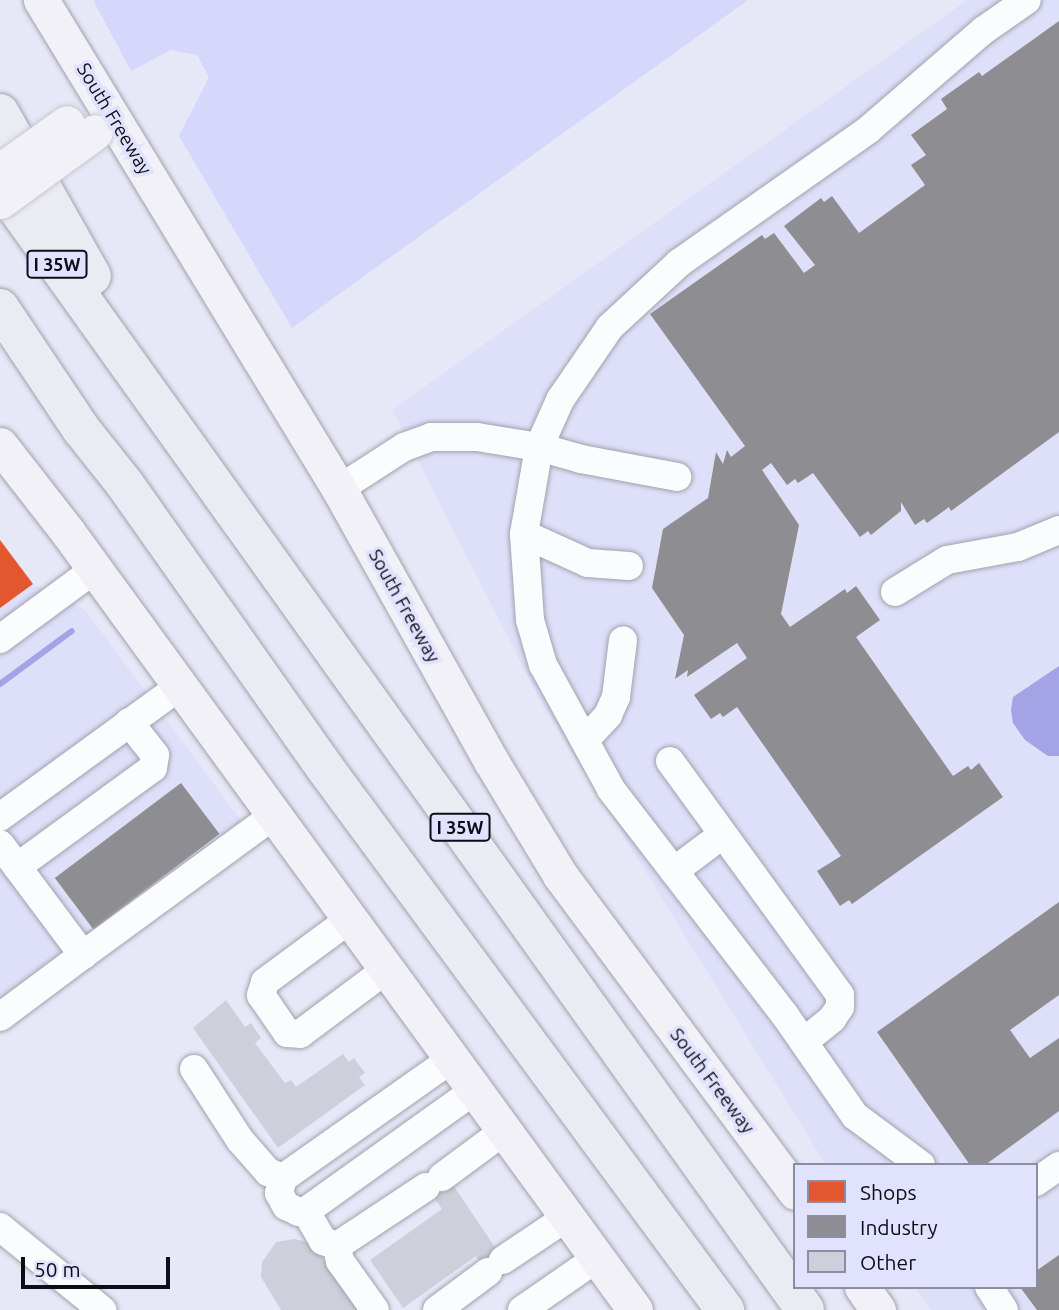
<!DOCTYPE html>
<html>
<head>
<meta charset="utf-8">
<style>
  body { margin:0 }
  #map { position:relative; width:1059px; height:1310px; overflow:hidden; background:#e7e8f7; font-family:Ubuntu,sans-serif }
  div>[style] { position:absolute }
  .built>* { inset:0; background:#dedff8 }
  .green>* { inset:0; background:#d5d7fb }
  .water>* { inset:0; background:#a4a3e5 }
  .shops>* { inset:0; background:#e4572e }
  .industry>* { inset:0; background:#8d8d92; transform-origin:0 0 }
  .stream>* { height:6px; margin:-3px; padding:0 3px; transform-origin:3px; border-radius:3px; background:#a4a3e5 }
  .building>* { inset:0; background:#cfcfdc }
  .roads { filter:drop-shadow(0 0 2px #a1a2ae) drop-shadow(0 0 2px #a1a2ae) }
  .minor>* { height:28px; margin:-14px; padding:0 14px; transform-origin:14px; border-radius:14px; background:#fbfcfe }
  .major>* { height:35px; margin:-17.5px; padding:0 17.5px; transform-origin:17.5px; border-radius:17.5px; background:#f1f1f7 }
  .highway>* { height:38px; margin:-19px; padding:0 19px; transform-origin:19px; border-radius:19px; background:#ebebf3 }
  .bridges { filter:drop-shadow(0 0 2px #c6c7ce) drop-shadow(0 0 2px #c6c7ce) }
  .major-bridge>* { height:35px; margin:-17.5px; padding:0 17.5px; transform-origin:17.5px; border-radius:17.5px; background:#f1f1f7 }
  span { translate:-50% -50%; white-space:nowrap; text-align:center; line-height:1.15; -webkit-text-stroke:7px #e0e2fe; paint-order:stroke }
  .shield-label span { padding:2px 5px; background:#e0e2fe; border:2px solid; border-radius:5px; -webkit-text-stroke-width:0 }
  .shield-label { font-size:18px; color:#0d0d18; font-weight:700 }
  .street-label { font-size:19px; color:#0d0d18 }
  .legend { position:absolute; left:793px; top:1163px; width:245px; height:126px; box-sizing:border-box; background:#e0e2fe; border:2px solid #8c8da2; margin:0; padding:9px 12px; list-style:none; font-size:21px; color:#0d0d18 }
  .legend li { display:flex; align-items:center; gap:14px; height:35px }
  .legend b { width:35px; border:2px solid #8c8da2 }
  .scale { position:absolute; left:21px; top:1257px; width:149px; height:32px; box-sizing:border-box; border:4px solid #0d0d18; border-top:0; padding-left:9px; font-size:21px; line-height:24px; white-space:nowrap; color:#0d0d18; -webkit-text-stroke:5px #e0e2fe; paint-order:stroke }
</style>
</head>
<body>
<div id="map">
  <div class="built">
    <div style="clip-path:polygon(967px 0,1059px 0,1059px 1310px,931px 1310px,914px 1287px,1036px 1287px,1036px 1165px,826px 1165px,540px 700px,392px 410px)"></div>
    <div style="clip-path:polygon(0 540px,33px 584px,85px 610px,242px 822px,0 999px)"></div>
  </div>
  <div class="green">
    <div style="clip-path:polygon(93px 0,748px 0,292px 328px,179px 136px,209px 77px,197px 55px,171px 50px,131px 71px)"></div>
  </div>
  <div class="water">
    <div style="clip-path:polygon(1059px 666px,1059px 756px,1048px 756px,1025px 740px,1013px 723px,1011px 710px,1013px 697px)"></div>
  </div>
  <div class="shops">
    <div style="clip-path:polygon(0 540px,33px 584px,0 608px)"></div>
  </div>
  <div class="industry">
    <div style="clip-path:polygon(1059px 21px,1059px 432px,951px 511px,949px 507px,927px 523px,924px 519px,915px 525px,901px 502px,901px 511px,871px 535px,868px 531px,860px 537px,813px 473px,798px 483px,795px 479px,787px 485px,771px 463px,762px 470px,799px 525px,781px 614px,790px 627px,845px 589px,847px 593px,856px 586px,880px 620px,856px 637px,953px 776px,968px 766px,971px 770px,979px 763px,1003px 797px,852px 904px,849px 900px,840px 906px,817px 871px,841px 856px,737px 707px,723px 717px,720px 713px,711px 719px,694px 695px,747px 658px,737px 643px,687px 677px,688px 670px,675px 679px,684px 635px,652px 588px,663px 529px,708px 498px,716px 452px,723px 464px,727px 450px,731px 457px,745px 446px,650px 314px,762px 235px,765px 239px,774px 233px,804px 273px,815px 265px,784px 226px,821px 198px,824px 202px,832px 196px,859px 233px,925px 185px,911px 165px,926px 155px,911px 135px,947px 109px,941px 99px,979px 72px,982px 76px)"></div>
    <div style="left:181px;top:783px;width:64px;height:158px;rotate:53deg"></div>
    <div style="clip-path:polygon(1059px 902px,1059px 995px,1010px 1030px,1030px 1058px,1059px 1038px,1059px 1111px,985px 1165px,970px 1165px,877px 1032px)"></div>
    <div style="clip-path:polygon(1059px 1255px,1059px 1310px,1037px 1310px,1020px 1287px,1036px 1287px,1036px 1271px)"></div>
  </div>
  <div class="stream">
    <div style="left:0;top:684px;width:89px;rotate:-36.4deg"></div>
  </div>
  <div class="building">
    <div style="clip-path:polygon(226px 1000px,245px 1027px,251px 1023px,261px 1038px,255px 1043px,285px 1083px,291px 1080px,296px 1087px,343px 1054px,349px 1062px,354px 1058px,365px 1073px,359px 1077px,365px 1085px,278px 1148px,193px 1028px)"></div>
    <div style="clip-path:polygon(451px 1182px,509px 1268px,493px 1280px,476px 1256px,403px 1308px,370px 1260px,442px 1209px,425px 1185px)"></div>
    <div style="clip-path:polygon(294px 1239px,307px 1242px,317px 1251px,358px 1310px,281px 1310px,261px 1277px,262px 1262px,276px 1242px)"></div>
  </div>
  <div class="roads">
    <div class="minor">
      <div style="left:339px;top:489px;width:77px;rotate:-32.9deg"></div>
      <div style="left:404px;top:447px;width:29px;rotate:-20deg"></div>
      <div style="left:431px;top:437px;width:46px"></div>
      <div style="left:477px;top:437px;width:63px;rotate:9.2deg"></div>
      <div style="left:539px;top:447px;width:44px;rotate:15.9deg"></div>
      <div style="left:581px;top:459px;width:98px;rotate:10.6deg"></div>
      <div style="left:524px;top:534px;width:70px;rotate:24.4deg"></div>
      <div style="left:588px;top:563px;width:41px;rotate:4.2deg"></div>
      <div style="left:895px;top:592px;width:61px;rotate:-31.6deg"></div>
      <div style="left:947px;top:560px;width:72px;rotate:-10.4deg"></div>
      <div style="left:1018px;top:547px;width:44px;rotate:-22.5deg"></div>
      <div style="left:0;top:639px;width:118px;rotate:-36.4deg"></div>
      <div style="left:585px;top:740px;width:34px;rotate:-47deg"></div>
      <div style="left:608px;top:715px;width:20px;rotate:-66deg"></div>
      <div style="left:616px;top:697px;width:57px;rotate:-83deg"></div>
      <div style="left:670px;top:761px;width:289px;rotate:54deg"></div>
      <div style="left:840px;top:995px;width:12px;rotate:90deg"></div>
      <div style="left:840px;top:1007px;width:14px;rotate:124deg"></div>
      <div style="left:832px;top:1019px;width:36px;rotate:141deg"></div>
      <div style="left:0;top:817px;width:223px;rotate:-36deg"></div>
      <div style="left:0;top:844px;width:139px;rotate:53.2deg"></div>
      <div style="left:83px;top:955px;width:237px;rotate:-36.2deg"></div>
      <div style="left:17px;top:867px;width:168px;rotate:-36.1deg"></div>
      <div style="left:153px;top:768px;width:13px;rotate:-81deg"></div>
      <div style="left:155px;top:755px;width:42px;rotate:-128.2deg"></div>
      <div style="left:674px;top:871px;width:60px;rotate:-36.9deg"></div>
      <div style="left:350px;top:919px;width:106px;rotate:143.5deg"></div>
      <div style="left:265px;top:982px;width:14px;rotate:107deg"></div>
      <div style="left:261px;top:995px;width:46px;rotate:55.6deg"></div>
      <div style="left:287px;top:1033px;width:13px;rotate:4deg"></div>
      <div style="left:300px;top:1034px;width:109px;rotate:-36.8deg"></div>
      <div style="left:0;top:1017px;width:104px;rotate:-36.8deg"></div>
      <div style="left:194px;top:1069px;width:85px;rotate:57.1deg"></div>
      <div style="left:240px;top:1140px;width:43px;rotate:48.8deg"></div>
      <div style="left:268px;top:1172px;width:16px;rotate:22deg"></div>
      <div style="left:921px;top:1165px;width:82px;rotate:-143.4deg"></div>
      <div style="left:855px;top:1116px;width:124px;rotate:-124.8deg"></div>
      <div style="left:784px;top:1014px;width:284px;rotate:-127.6deg"></div>
      <div style="left:611px;top:789px;width:141px;rotate:-118.7deg"></div>
      <div style="left:543px;top:665px;width:47px;rotate:-106.1deg"></div>
      <div style="left:530px;top:620px;width:86px;rotate:-94deg"></div>
      <div style="left:524px;top:534px;width:88px;rotate:-80.2deg"></div>
      <div style="left:539px;top:447px;width:51px;rotate:-65.9deg"></div>
      <div style="left:560px;top:400px;width:88px;rotate:-55.6deg"></div>
      <div style="left:610px;top:327px;width:94px;rotate:-42.8deg"></div>
      <div style="left:679px;top:263px;width:231px;rotate:-35.1deg"></div>
      <div style="left:868px;top:130px;width:153px;rotate:-40.8deg"></div>
      <div style="left:984px;top:30px;width:52px;rotate:-34.9deg"></div>
      <div style="left:442px;top:1177px;width:77px;rotate:-36.6deg"></div>
      <div style="left:1036px;top:1182px;width:28px;rotate:-35deg"></div>
      <div style="left:426px;top:1187px;width:107px;rotate:146.5deg"></div>
      <div style="left:337px;top:1246px;width:15px;rotate:-160deg"></div>
      <div style="left:323px;top:1241px;width:34px;rotate:-120deg"></div>
      <div style="left:306px;top:1211px;width:208px;rotate:-35.6deg"></div>
      <div style="left:306px;top:1211px;width:7px;rotate:172deg"></div>
      <div style="left:299px;top:1212px;width:14px;rotate:-155deg"></div>
      <div style="left:286px;top:1206px;width:15px;rotate:-118deg"></div>
      <div style="left:279px;top:1193px;width:16px;rotate:-75deg"></div>
      <div style="left:283px;top:1178px;width:207px;rotate:-35.2deg"></div>
      <div style="left:0;top:1227px;width:132px;rotate:39.1deg"></div>
      <div style="left:337px;top:1246px;width:15px;rotate:79deg"></div>
      <div style="left:340px;top:1261px;width:60px;rotate:54.5deg"></div>
      <div style="left:503px;top:1260px;width:77px;rotate:-33.9deg"></div>
      <div style="left:989px;top:1287px;width:27px;rotate:57deg"></div>
      <div style="left:437px;top:1310px;width:64px;rotate:-36.7deg"></div>
      <div style="left:522px;top:1310px;width:91px;rotate:-34.7deg"></div>
    </div>
    <div class="major">
      <div style="left:41px;top:0;width:573px;rotate:58.64deg"></div>
      <div style="left:339px;top:489px;width:312px;rotate:60.8deg"></div>
      <div style="left:491px;top:761px;width:133px;rotate:58.8deg"></div>
      <div style="left:560px;top:875px;width:395px;rotate:53.4deg"></div>
      <div style="left:0;top:445px;width:109px;rotate:52.1deg"></div>
      <div style="left:67px;top:531px;width:964px;rotate:53.9deg"></div>
      <div style="left:862px;top:1287px;width:28px;rotate:55deg"></div>
    </div>
    <div class="highway">
      <div style="left:0;top:113px;width:187px;rotate:60.6deg"></div>
      <div style="left:0;top:185px;width:1383px;rotate:54.41deg"></div>
      <div style="left:0;top:308px;width:146px;rotate:56.2deg"></div>
      <div style="left:81px;top:429px;width:69px;rotate:51.5deg"></div>
      <div style="left:124px;top:483px;width:349px;rotate:54.8deg"></div>
      <div style="left:325px;top:768px;width:674px;rotate:53.57deg"></div>
    </div>
  </div>
  <div class="bridges">
    <div class="major-bridge">
      <div style="left:0;top:171px;width:82px;rotate:-35.6deg"></div>
      <div style="left:0;top:201px;width:117px;rotate:-36deg"></div>
    </div>
  </div>
  <div class="shield-label">
    <span style="left:57px;top:264px">I 35W</span>
    <span style="left:460px;top:827px">I 35W</span>
  </div>
  <div class="street-label">
    <span style="left:114px;top:119px;rotate:59deg">South Freeway</span>
    <span style="left:404px;top:606px;rotate:61deg">South Freeway</span>
    <span style="left:712px;top:1081px;rotate:53deg">South Freeway</span>
  </div>
  <ul class="legend">
  <li><b style="height:19px;background:#e4572e"></b>Shops</li>
  <li><b style="height:19px;background:#8d8d92"></b>Industry</li>
  <li><b style="height:19px;background:#cfcfdc"></b>Other</li>
  </ul>
  <div class="scale">50 m</div>
</div>
</body>
</html>
